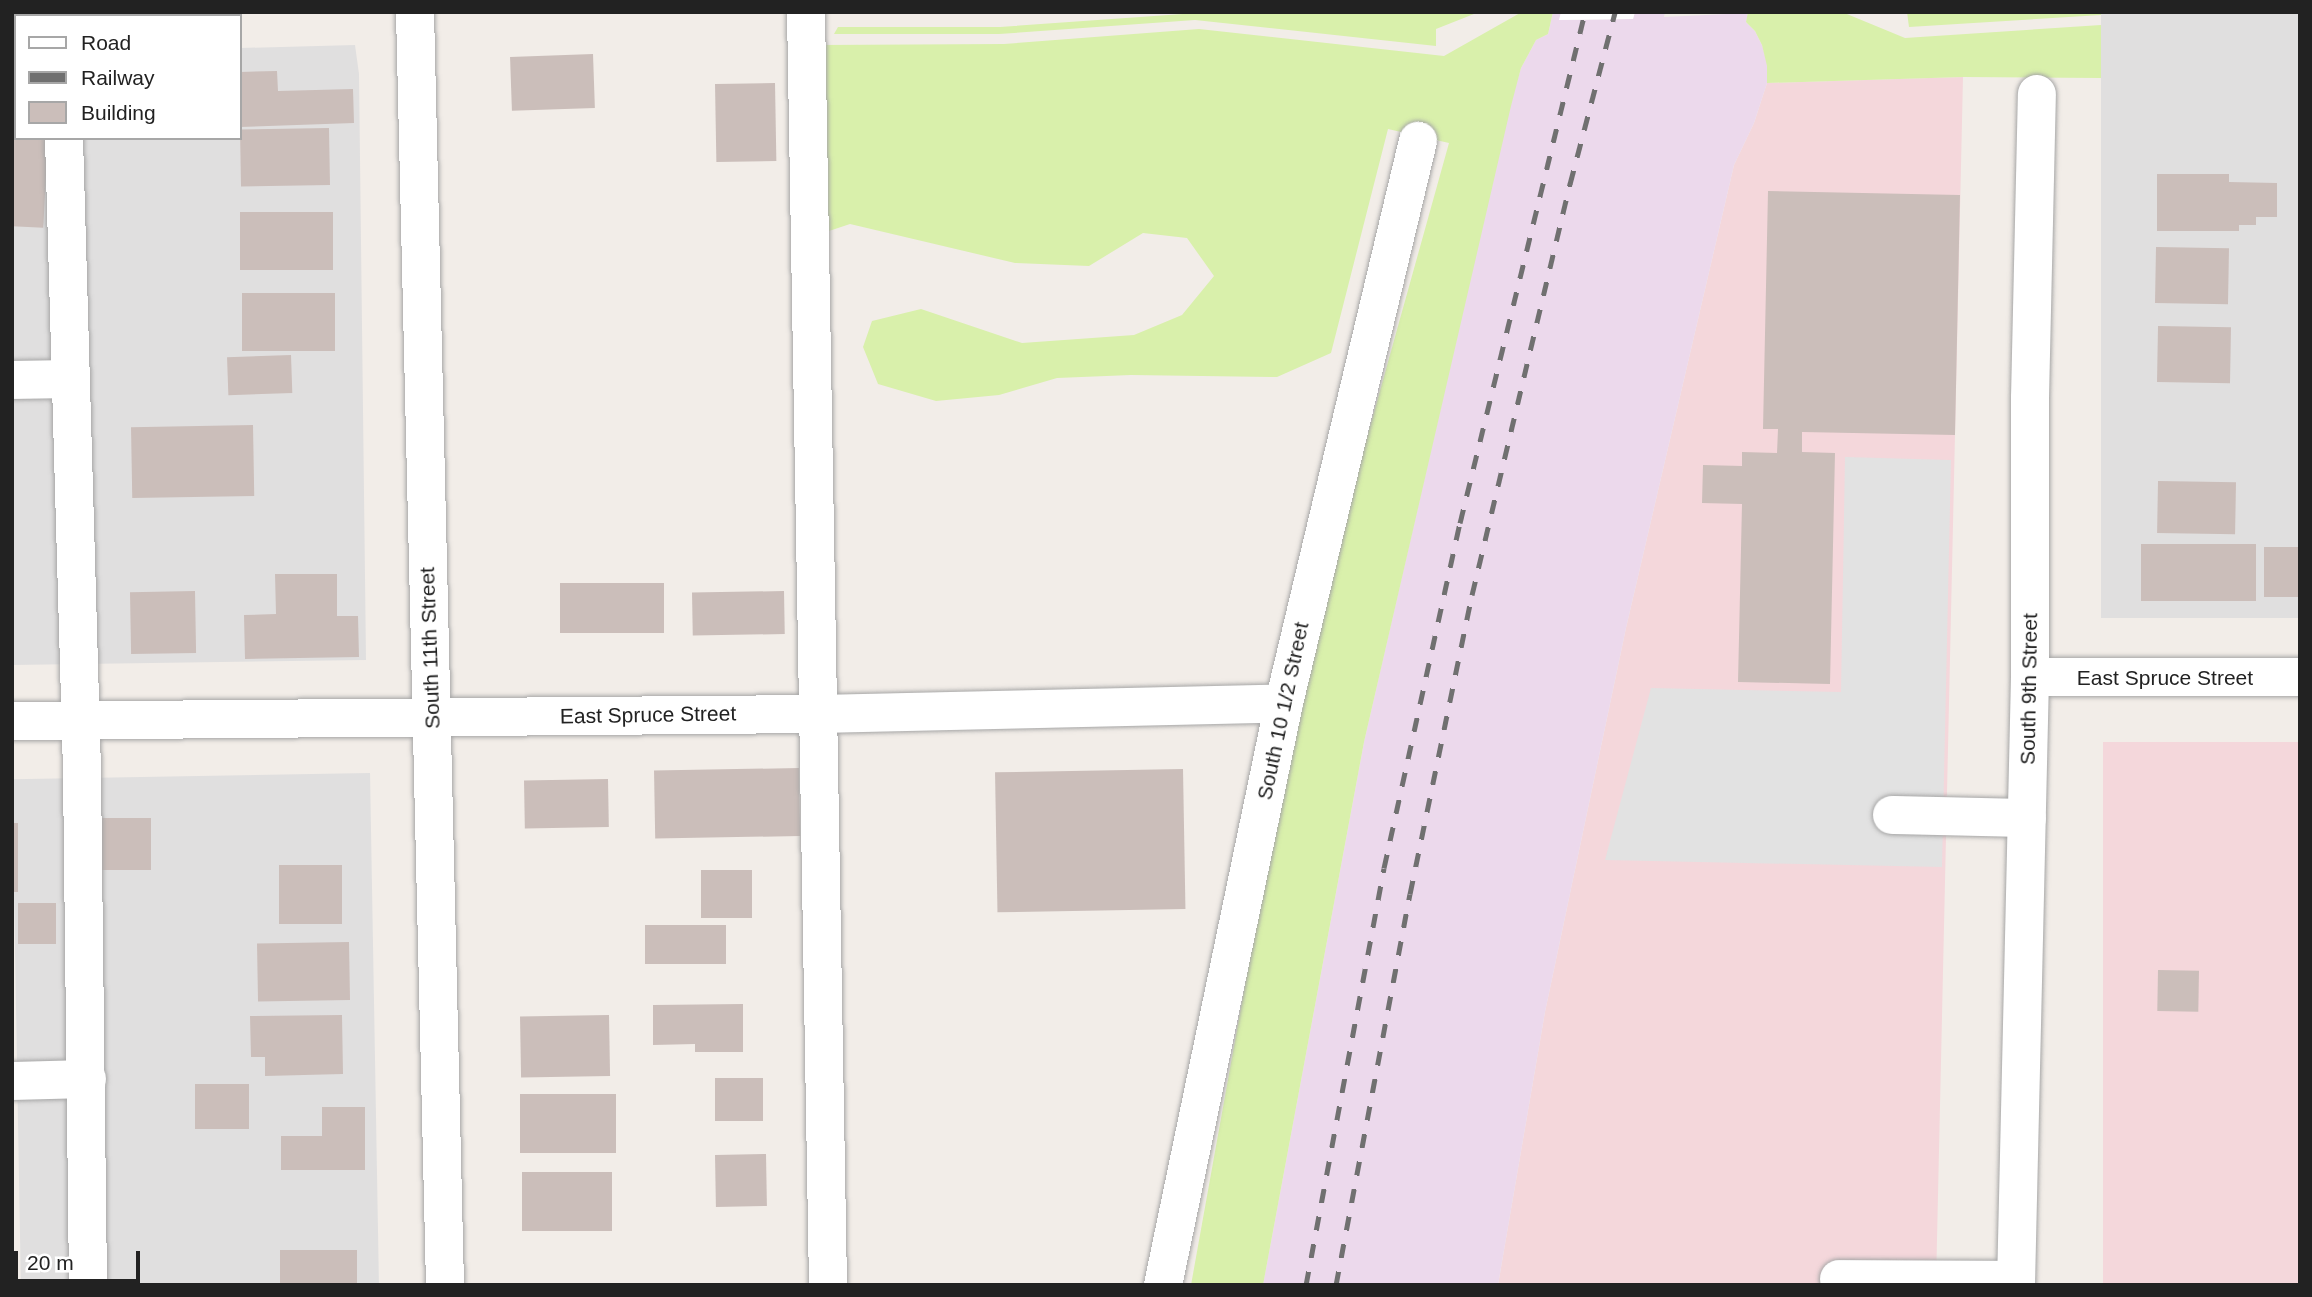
<!DOCTYPE html>
<html>
<head>
<meta charset="utf-8">
<style>
  body { margin:0 }
  #map { position:relative; width:2312px; height:1297px; overflow:hidden; background:#f2ede8; font-family:Arial,sans-serif }
  div>[style] { position:absolute }
  .residential>* { inset:0; background:#e0dfdf; transform-origin:0 0 }
  .commercial>* { inset:0; background:#f4d7db; transform-origin:0 0 }
  .industrial>* { inset:0; background:#ecd9ec }
  .grass>* { inset:0; background:#d9f0ab }
  .parking>* { inset:0; background:#e2e2e2 }
  .pier>* { inset:0; background:#fff }
  .building>* { inset:0; background:#cbbeba; transform-origin:0 0 }
  .roads { filter:drop-shadow(0 0 2px #a6a6a6) drop-shadow(0 0 2px #a6a6a6) }
  .minor>* { height:38px; margin:-19px; padding:0 19px; transform-origin:19px; border-radius:19px; background:#fff }
  .rail>* { height:5px; margin-top:-2.5px; transform-origin:0; background:repeating-linear-gradient(90deg,#707070 0 14px,transparent 0 28px) }
  span { translate:-50% -50%; white-space:nowrap; text-align:center; line-height:1.15; -webkit-text-stroke:5px #fff; paint-order:stroke }
  .street-label { font-size:21px; color:#222 }
  .frame { position:absolute; inset:0; border:14px solid #222; pointer-events:none }
  .legend { position:absolute; left:14px; top:14px; width:228px; height:126px; box-sizing:border-box; background:#fff; border:2px solid #a7a7a7; margin:0; padding:9px 12px; list-style:none; font-size:21px; color:#222 }
  .legend li { display:flex; align-items:center; gap:14px; height:35px }
  .legend b { width:35px; border:2px solid #a7a7a7 }
  .scale { position:absolute; left:14px; top:1251px; width:126px; height:32px; box-sizing:border-box; border:4px solid #222; border-top:0; padding-left:9px; font-size:21px; line-height:24px; white-space:nowrap; color:#222; -webkit-text-stroke:5px #fff; paint-order:stroke }
</style>
</head>
<body>
<div id="map">
  <div class="residential">
    <div style="left:2101px;top:12px;width:199px;height:606px"></div>
    <div style="clip-path:polygon(355px 45px,359px 74px,366px 660px,12px 665px,12px 105px,16px 105px,16px 138px,240px 138px,240px 48px)"></div>
    <div style="left:370px;top:773px;width:512px;height:358px;rotate:89deg"></div>
  </div>
  <div class="commercial">
    <div style="clip-path:polygon(1963px 77px,1936px 1285px,1498px 1285px,1545px 1012px,1626px 628px,1734px 165px,1754px 123px,1767px 83px)"></div>
    <div style="left:2300px;top:742px;width:543px;height:197px;rotate:90deg"></div>
  </div>
  <div class="industrial">
    <div style="clip-path:polygon(1553px 12px,1561px 12px,1560px 20px,1633px 19px,1635px 12px,1665px 12px,1664px 17px,1748px 13px,1746px 22px,1755px 31px,1762px 45px,1768px 66px,1767px 83px,1754px 123px,1734px 165px,1626px 628px,1545px 1012px,1498px 1285px,1263px 1285px,1364px 742px,1510px 106px,1521px 68px,1536px 40px,1548px 34px)"></div>
  </div>
  <div class="grass">
    <div style="clip-path:polygon(1211px 12px,1479px 12px,1436px 29px,1436px 46px,1195px 20px,999px 34px,834px 34px,838px 27px,1000px 27px)"></div>
    <div style="clip-path:polygon(1553px 12px,1548px 34px,1536px 40px,1521px 68px,1511px 106px,1364px 742px,1263px 1285px,1191px 1285px,1288px 746px,1359px 466px,1449px 143px,1388px 129px,1331px 353px,1277px 377px,1131px 375px,1057px 378px,999px 395px,936px 401px,878px 384px,863px 347px,872px 321px,921px 309px,1022px 343px,1134px 335px,1182px 315px,1214px 276px,1187px 238px,1143px 233px,1089px 266px,1015px 263px,850px 224px,826px 232px,819px 45px,1004px 44px,1199px 29px,1444px 56px,1520px 13px)"></div>
    <div style="clip-path:polygon(1748px 12px,1842px 12px,1905px 38px,2101px 25px,2101px 78px,1963px 77px,1767px 83px,1767px 66px,1762px 45px,1755px 31px,1746px 22px)"></div>
    <div style="clip-path:polygon(1907px 12px,2101px 12px,2101px 15px,1909px 27px)"></div>
  </div>
  <div class="parking">
    <div style="clip-path:polygon(1845px 457px,1951px 460px,1942px 867px,1605px 860px,1651px 688px,1841px 692px)"></div>
  </div>
  <div class="pier">
    <div style="clip-path:polygon(1561px 12px,1635px 12px,1633px 19px,1559px 20px)"></div>
  </div>
  <div class="building">
    <div style="left:593px;top:54px;width:54px;height:83px;rotate:88deg"></div>
    <div style="clip-path:polygon(277px 71px,278px 91px,353px 89px,354px 123px,240px 127px,240px 72px)"></div>
    <div style="left:775px;top:83px;width:78px;height:60px;rotate:89deg"></div>
    <div style="left:329px;top:128px;width:57px;height:89px;rotate:89deg"></div>
    <div style="left:12px;top:136px;width:36px;height:90px;rotate:3deg"></div>
    <div style="clip-path:polygon(2157px 174px,2229px 174px,2229px 182px,2277px 183px,2277px 217px,2256px 217px,2256px 225px,2239px 225px,2239px 231px,2157px 231px)"></div>
    <div style="clip-path:polygon(1768px 191px,1960px 195px,1955px 435px,1802px 432px,1802px 452px,1835px 453px,1830px 684px,1738px 682px,1742px 504px,1702px 503px,1703px 465px,1742px 466px,1742px 452px,1777px 453px,1778px 429px,1763px 429px)"></div>
    <div style="left:333px;top:212px;width:58px;height:93px;rotate:90deg"></div>
    <div style="left:2156px;top:247px;width:73px;height:56px;rotate:1deg"></div>
    <div style="left:335px;top:293px;width:58px;height:93px;rotate:90deg"></div>
    <div style="left:2158px;top:326px;width:73px;height:56px;rotate:1deg"></div>
    <div style="left:291px;top:355px;width:38px;height:64px;rotate:88deg"></div>
    <div style="left:253px;top:425px;width:71px;height:122px;rotate:89deg"></div>
    <div style="left:2158px;top:481px;width:78px;height:52px;rotate:1deg"></div>
    <div style="left:2141px;top:544px;width:115px;height:57px"></div>
    <div style="left:2300px;top:547px;width:50px;height:36px;rotate:90deg"></div>
    <div style="clip-path:polygon(275px 574px,337px 574px,337px 616px,358px 616px,359px 657px,245px 659px,244px 615px,276px 614px)"></div>
    <div style="left:560px;top:583px;width:104px;height:50px"></div>
    <div style="left:195px;top:591px;width:62px;height:65px;rotate:89deg"></div>
    <div style="left:784px;top:591px;width:43px;height:92px;rotate:89deg"></div>
    <div style="left:799px;top:768px;width:68px;height:145px;rotate:89deg"></div>
    <div style="left:1183px;top:769px;width:140px;height:188px;rotate:89deg"></div>
    <div style="left:608px;top:779px;width:48px;height:84px;rotate:89deg"></div>
    <div style="left:97px;top:818px;width:54px;height:52px"></div>
    <div style="left:12px;top:823px;width:6px;height:69px"></div>
    <div style="left:279px;top:865px;width:63px;height:59px"></div>
    <div style="left:701px;top:870px;width:51px;height:48px"></div>
    <div style="left:18px;top:903px;width:38px;height:41px"></div>
    <div style="left:645px;top:925px;width:81px;height:39px"></div>
    <div style="left:349px;top:942px;width:58px;height:92px;rotate:89deg"></div>
    <div style="left:2158px;top:970px;width:41px;height:41px;rotate:1deg"></div>
    <div style="clip-path:polygon(743px 1004px,743px 1052px,695px 1052px,695px 1044px,653px 1045px,653px 1005px)"></div>
    <div style="clip-path:polygon(342px 1015px,343px 1074px,265px 1076px,265px 1057px,251px 1057px,250px 1016px)"></div>
    <div style="left:609px;top:1015px;width:61px;height:89px;rotate:89deg"></div>
    <div style="left:763px;top:1078px;width:43px;height:48px;rotate:90deg"></div>
    <div style="left:195px;top:1084px;width:54px;height:45px"></div>
    <div style="left:520px;top:1094px;width:96px;height:59px"></div>
    <div style="clip-path:polygon(322px 1107px,365px 1107px,365px 1170px,281px 1170px,281px 1136px,322px 1136px)"></div>
    <div style="left:766px;top:1154px;width:52px;height:51px;rotate:89deg"></div>
    <div style="left:522px;top:1172px;width:90px;height:59px"></div>
    <div style="left:357px;top:1250px;width:35px;height:77px;rotate:90deg"></div>
  </div>
  <div class="roads">
    <div class="minor">
      <div style="left:61px;top:12px;width:4px;rotate:90deg"></div>
      <div style="left:415px;top:12px;width:1273px;rotate:88.65deg"></div>
      <div style="left:806px;top:12px;width:1273px;rotate:89.01deg"></div>
      <div style="left:103px;top:16px;width:15px;rotate:-16deg"></div>
      <div style="left:12px;top:37px;width:4px;rotate:-14deg"></div>
      <div style="left:64px;top:138px;width:634px;rotate:88.37deg"></div>
      <div style="left:82px;top:772px;width:513px;rotate:89.33deg"></div>
      <div style="left:12px;top:380px;width:58px;rotate:-1deg"></div>
      <div style="left:2030px;top:677px;width:270px"></div>
      <div style="left:12px;top:721px;width:804px;rotate:-0.5deg"></div>
      <div style="left:816px;top:714px;width:468px;rotate:-1.3deg"></div>
      <div style="left:1892px;top:815px;width:135px;rotate:1.3deg"></div>
      <div style="left:12px;top:1081px;width:75px;rotate:-1.5deg"></div>
      <div style="left:1839px;top:1279px;width:177px;rotate:0.3deg"></div>
      <div style="left:1163px;top:1285px;width:594px;rotate:-78.26deg"></div>
      <div style="left:1284px;top:703px;width:578px;rotate:-76.59deg"></div>
      <div style="left:2016px;top:1285px;width:608px;rotate:-88.68deg"></div>
      <div style="left:2030px;top:677px;width:279px;rotate:-90deg"></div>
      <div style="left:2030px;top:398px;width:304px;rotate:-88.7deg"></div>
    </div>
  </div>
  <div class="rail">
    <div style="left:1306px;top:1285px;width:424px;rotate:-79.4deg"></div>
    <div style="left:1384px;top:868px;width:353px;rotate:-77.6deg"></div>
    <div style="left:1460px;top:523px;width:526px;rotate:-76.25deg"></div>
    <div style="left:1336px;top:1285px;width:398px;rotate:-79.3deg"></div>
    <div style="left:1410px;top:894px;width:305px;rotate:-78.3deg"></div>
    <div style="left:1472px;top:595px;width:423px;rotate:-76.6deg"></div>
    <div style="left:1570px;top:184px;width:178px;rotate:-75.3deg"></div>
  </div>
  <div class="street-label">
    <span style="left:430px;top:648px;rotate:-92deg">South 11th Street</span>
    <span style="left:2165px;top:678px">East Spruce Street</span>
    <span style="left:2029px;top:689px;rotate:-89deg">South 9th Street</span>
    <span style="left:1283px;top:711px;rotate:-78deg">South 10 1/2 Street</span>
    <span style="left:648px;top:715px;rotate:-1deg">East Spruce Street</span>
  </div>
  <div class="frame"></div>
  <ul class="legend">
  <li><b style="height:9px;background:#fff"></b>Road</li>
  <li><b style="height:9px;background:#707070"></b>Railway</li>
  <li><b style="height:19px;background:#cbbeba"></b>Building</li>
  </ul>
  <div class="scale">20 m</div>
</div>
</body>
</html>
